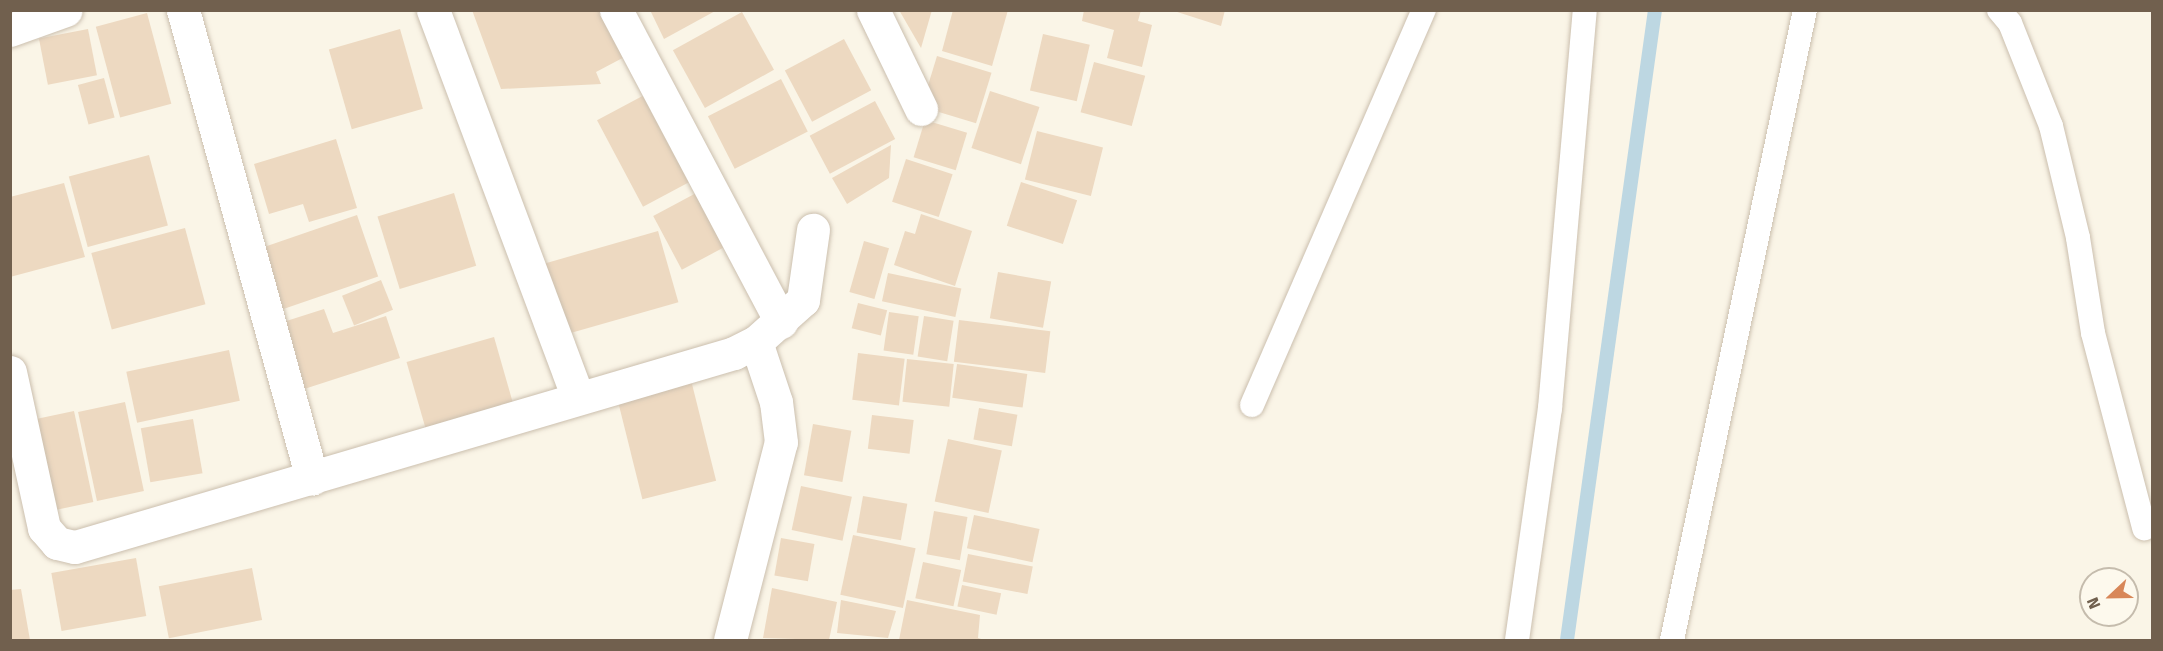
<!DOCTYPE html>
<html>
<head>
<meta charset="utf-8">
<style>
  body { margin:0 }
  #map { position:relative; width:2163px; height:651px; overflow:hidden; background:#faf5e7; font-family:"Fira Sans",sans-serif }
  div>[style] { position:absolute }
  .stream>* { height:14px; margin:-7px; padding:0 7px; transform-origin:7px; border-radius:7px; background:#bdd7e2 }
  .building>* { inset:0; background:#edd9c1; transform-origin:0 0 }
  .roads { filter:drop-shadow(0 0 2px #cbbfae) drop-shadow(0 0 2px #cbbfae) }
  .lane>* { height:24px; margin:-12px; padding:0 12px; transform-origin:12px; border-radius:12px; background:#fff }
  .street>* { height:33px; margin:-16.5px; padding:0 16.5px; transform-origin:16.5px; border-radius:16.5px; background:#fff }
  span { translate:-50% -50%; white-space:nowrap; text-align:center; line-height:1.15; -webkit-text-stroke:4.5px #fdf9ed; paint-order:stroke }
  .frame { position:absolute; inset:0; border:12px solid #71604e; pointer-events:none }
  .north { position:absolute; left:2079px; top:567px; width:60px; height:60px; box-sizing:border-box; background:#fdf9ed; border:2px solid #c5bcad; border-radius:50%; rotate:248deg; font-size:16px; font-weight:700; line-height:24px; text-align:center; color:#71604e }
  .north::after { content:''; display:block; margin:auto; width:21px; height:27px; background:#d88758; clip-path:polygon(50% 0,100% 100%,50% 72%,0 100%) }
</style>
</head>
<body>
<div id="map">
  <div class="stream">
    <div style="left:1567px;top:640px;width:636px;rotate:-82.05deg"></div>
  </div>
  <div class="building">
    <div style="clip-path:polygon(472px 10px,610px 10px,632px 53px,596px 72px,601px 84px,501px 89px)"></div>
    <div style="clip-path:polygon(650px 10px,717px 10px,664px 39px)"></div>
    <div style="clip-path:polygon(899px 10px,932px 10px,921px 48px)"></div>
    <div style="clip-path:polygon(953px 10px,1008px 10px,992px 66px,942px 51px)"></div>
    <div style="clip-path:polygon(1084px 10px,1141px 10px,1138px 21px,1152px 25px,1142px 67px,1107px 58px,1114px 30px,1082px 21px)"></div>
    <div style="clip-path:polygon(1171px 10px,1225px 10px,1221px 26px)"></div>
    <div style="left:742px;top:12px;width:66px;height:79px;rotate:61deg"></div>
    <div style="left:147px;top:13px;width:94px;height:53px;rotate:75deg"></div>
    <div style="left:88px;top:29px;width:47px;height:50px;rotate:79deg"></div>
    <div style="left:400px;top:29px;width:83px;height:74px;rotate:74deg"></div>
    <div style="left:1043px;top:34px;width:48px;height:58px;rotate:13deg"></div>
    <div style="left:844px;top:39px;width:58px;height:67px;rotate:62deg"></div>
    <div style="left:937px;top:56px;width:57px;height:53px;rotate:17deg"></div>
    <div style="left:1094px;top:62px;width:53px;height:52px;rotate:15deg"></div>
    <div style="left:104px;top:78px;width:41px;height:27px;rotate:75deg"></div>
    <div style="left:781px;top:79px;width:59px;height:82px;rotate:63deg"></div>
    <div style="left:990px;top:91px;width:52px;height:60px;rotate:18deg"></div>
    <div style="left:650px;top:92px;width:98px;height:60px;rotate:62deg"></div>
    <div style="left:875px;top:101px;width:43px;height:74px;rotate:62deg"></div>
    <div style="left:925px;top:120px;width:44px;height:39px;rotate:17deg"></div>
    <div style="left:1037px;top:131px;width:68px;height:50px;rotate:14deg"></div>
    <div style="clip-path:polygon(336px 139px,357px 208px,309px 222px,303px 204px,269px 214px,254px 164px)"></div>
    <div style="clip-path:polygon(891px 145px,889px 178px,847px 204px,832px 178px)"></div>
    <div style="left:149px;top:155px;width:73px;height:83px;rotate:75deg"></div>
    <div style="left:906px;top:159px;width:49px;height:45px;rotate:18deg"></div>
    <div style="left:1021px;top:182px;width:59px;height:46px;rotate:18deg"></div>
    <div style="clip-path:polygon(64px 183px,85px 257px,10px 277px,10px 197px)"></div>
    <div style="left:700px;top:191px;width:61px;height:53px;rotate:62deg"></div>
    <div style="left:454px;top:193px;width:76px;height:80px;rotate:73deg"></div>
    <div style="clip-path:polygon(921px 214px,972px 231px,955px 286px,894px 265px,905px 231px,915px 234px)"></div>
    <div style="left:357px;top:215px;width:65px;height:111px;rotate:71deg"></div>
    <div style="left:185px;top:228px;width:79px;height:97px;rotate:75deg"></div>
    <div style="left:658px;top:231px;width:74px;height:124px;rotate:74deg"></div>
    <div style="left:864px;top:241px;width:26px;height:53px;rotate:16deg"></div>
    <div style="left:998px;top:272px;width:54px;height:47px;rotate:10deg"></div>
    <div style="left:888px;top:273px;width:75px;height:29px;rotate:12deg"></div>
    <div style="left:381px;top:280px;width:32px;height:42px;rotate:68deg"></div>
    <div style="left:858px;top:303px;width:30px;height:26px;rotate:14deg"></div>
    <div style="clip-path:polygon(324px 309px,333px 333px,386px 316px,400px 358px,298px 391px,277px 324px)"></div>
    <div style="left:889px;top:312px;width:30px;height:39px;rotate:8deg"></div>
    <div style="left:924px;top:316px;width:30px;height:41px;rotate:9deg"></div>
    <div style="left:959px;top:320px;width:92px;height:42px;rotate:7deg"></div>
    <div style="left:494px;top:337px;width:71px;height:91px;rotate:74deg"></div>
    <div style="left:229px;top:350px;width:52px;height:105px;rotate:78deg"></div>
    <div style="left:858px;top:353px;width:47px;height:47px;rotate:7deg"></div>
    <div style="left:907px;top:359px;width:47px;height:43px;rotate:6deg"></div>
    <div style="left:957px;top:364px;width:71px;height:34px;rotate:8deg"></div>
    <div style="left:690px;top:376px;width:108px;height:76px;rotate:76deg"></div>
    <div style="left:125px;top:402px;width:91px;height:48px;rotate:78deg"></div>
    <div style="left:979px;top:408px;width:39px;height:32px;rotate:10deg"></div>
    <div style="left:74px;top:411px;width:93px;height:52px;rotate:78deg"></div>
    <div style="left:872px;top:415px;width:42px;height:34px;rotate:7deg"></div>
    <div style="left:193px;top:419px;width:55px;height:53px;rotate:80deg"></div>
    <div style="left:813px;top:424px;width:39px;height:52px;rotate:10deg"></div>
    <div style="left:948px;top:439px;width:55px;height:64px;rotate:12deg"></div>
    <div style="left:801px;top:486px;width:52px;height:45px;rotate:12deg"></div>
    <div style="left:863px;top:496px;width:45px;height:37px;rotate:10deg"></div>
    <div style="left:934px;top:511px;width:34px;height:44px;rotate:10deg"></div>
    <div style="left:974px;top:515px;width:67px;height:34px;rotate:12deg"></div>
    <div style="left:853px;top:535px;width:64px;height:61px;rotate:12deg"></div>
    <div style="left:781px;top:538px;width:34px;height:38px;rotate:10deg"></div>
    <div style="left:968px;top:554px;width:66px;height:28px;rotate:11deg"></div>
    <div style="left:136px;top:558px;width:59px;height:86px;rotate:80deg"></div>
    <div style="left:923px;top:562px;width:39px;height:37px;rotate:12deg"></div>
    <div style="left:252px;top:568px;width:53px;height:95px;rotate:79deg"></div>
    <div style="left:962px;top:585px;width:40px;height:22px;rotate:12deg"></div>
    <div style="clip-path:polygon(772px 588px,837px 602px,829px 640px,763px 638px)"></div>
    <div style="clip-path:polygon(21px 589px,30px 640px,10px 640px,10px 590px)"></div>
    <div style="clip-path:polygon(841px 600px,896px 611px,888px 638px,837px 633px)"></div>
    <div style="clip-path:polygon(907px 600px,980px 615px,978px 638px,984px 640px,899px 640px)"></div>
  </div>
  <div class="roads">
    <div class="lane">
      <div style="left:1999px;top:10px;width:17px;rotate:50deg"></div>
      <div style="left:2010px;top:23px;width:111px;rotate:68.3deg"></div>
      <div style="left:2051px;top:126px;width:115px;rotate:76.4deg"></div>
      <div style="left:2078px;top:238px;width:96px;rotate:81deg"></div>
      <div style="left:2093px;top:333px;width:202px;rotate:75.3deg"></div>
      <div style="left:1252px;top:405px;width:431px;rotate:-66.5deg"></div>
      <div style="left:1517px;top:640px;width:234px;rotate:-81.9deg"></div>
      <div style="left:1550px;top:408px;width:400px;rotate:-85deg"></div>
      <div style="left:1672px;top:640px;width:644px;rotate:-78.08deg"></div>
    </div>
    <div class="street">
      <div style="left:183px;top:10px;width:486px;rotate:74.6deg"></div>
      <div style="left:433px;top:10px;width:414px;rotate:69.5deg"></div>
      <div style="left:616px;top:10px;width:353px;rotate:62.1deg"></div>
      <div style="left:873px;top:10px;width:110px;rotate:64.1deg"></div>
      <div style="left:10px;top:30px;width:59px;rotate:-19.7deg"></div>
      <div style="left:10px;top:372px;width:160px;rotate:77.7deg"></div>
      <div style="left:44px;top:528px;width:20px;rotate:49deg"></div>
      <div style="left:57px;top:543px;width:18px;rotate:13deg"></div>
      <div style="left:75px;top:547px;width:687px;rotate:-16.4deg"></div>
      <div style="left:734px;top:353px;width:25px;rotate:-27deg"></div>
      <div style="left:756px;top:342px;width:63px;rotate:-41.8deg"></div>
      <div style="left:803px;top:300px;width:71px;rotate:-81.9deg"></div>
      <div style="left:730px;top:640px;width:204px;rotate:-75.6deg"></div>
      <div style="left:781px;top:442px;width:40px;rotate:-97.1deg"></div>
      <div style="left:776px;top:402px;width:63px;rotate:-108.4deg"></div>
    </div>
  </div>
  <div class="frame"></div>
  <div class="north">N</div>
</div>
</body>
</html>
